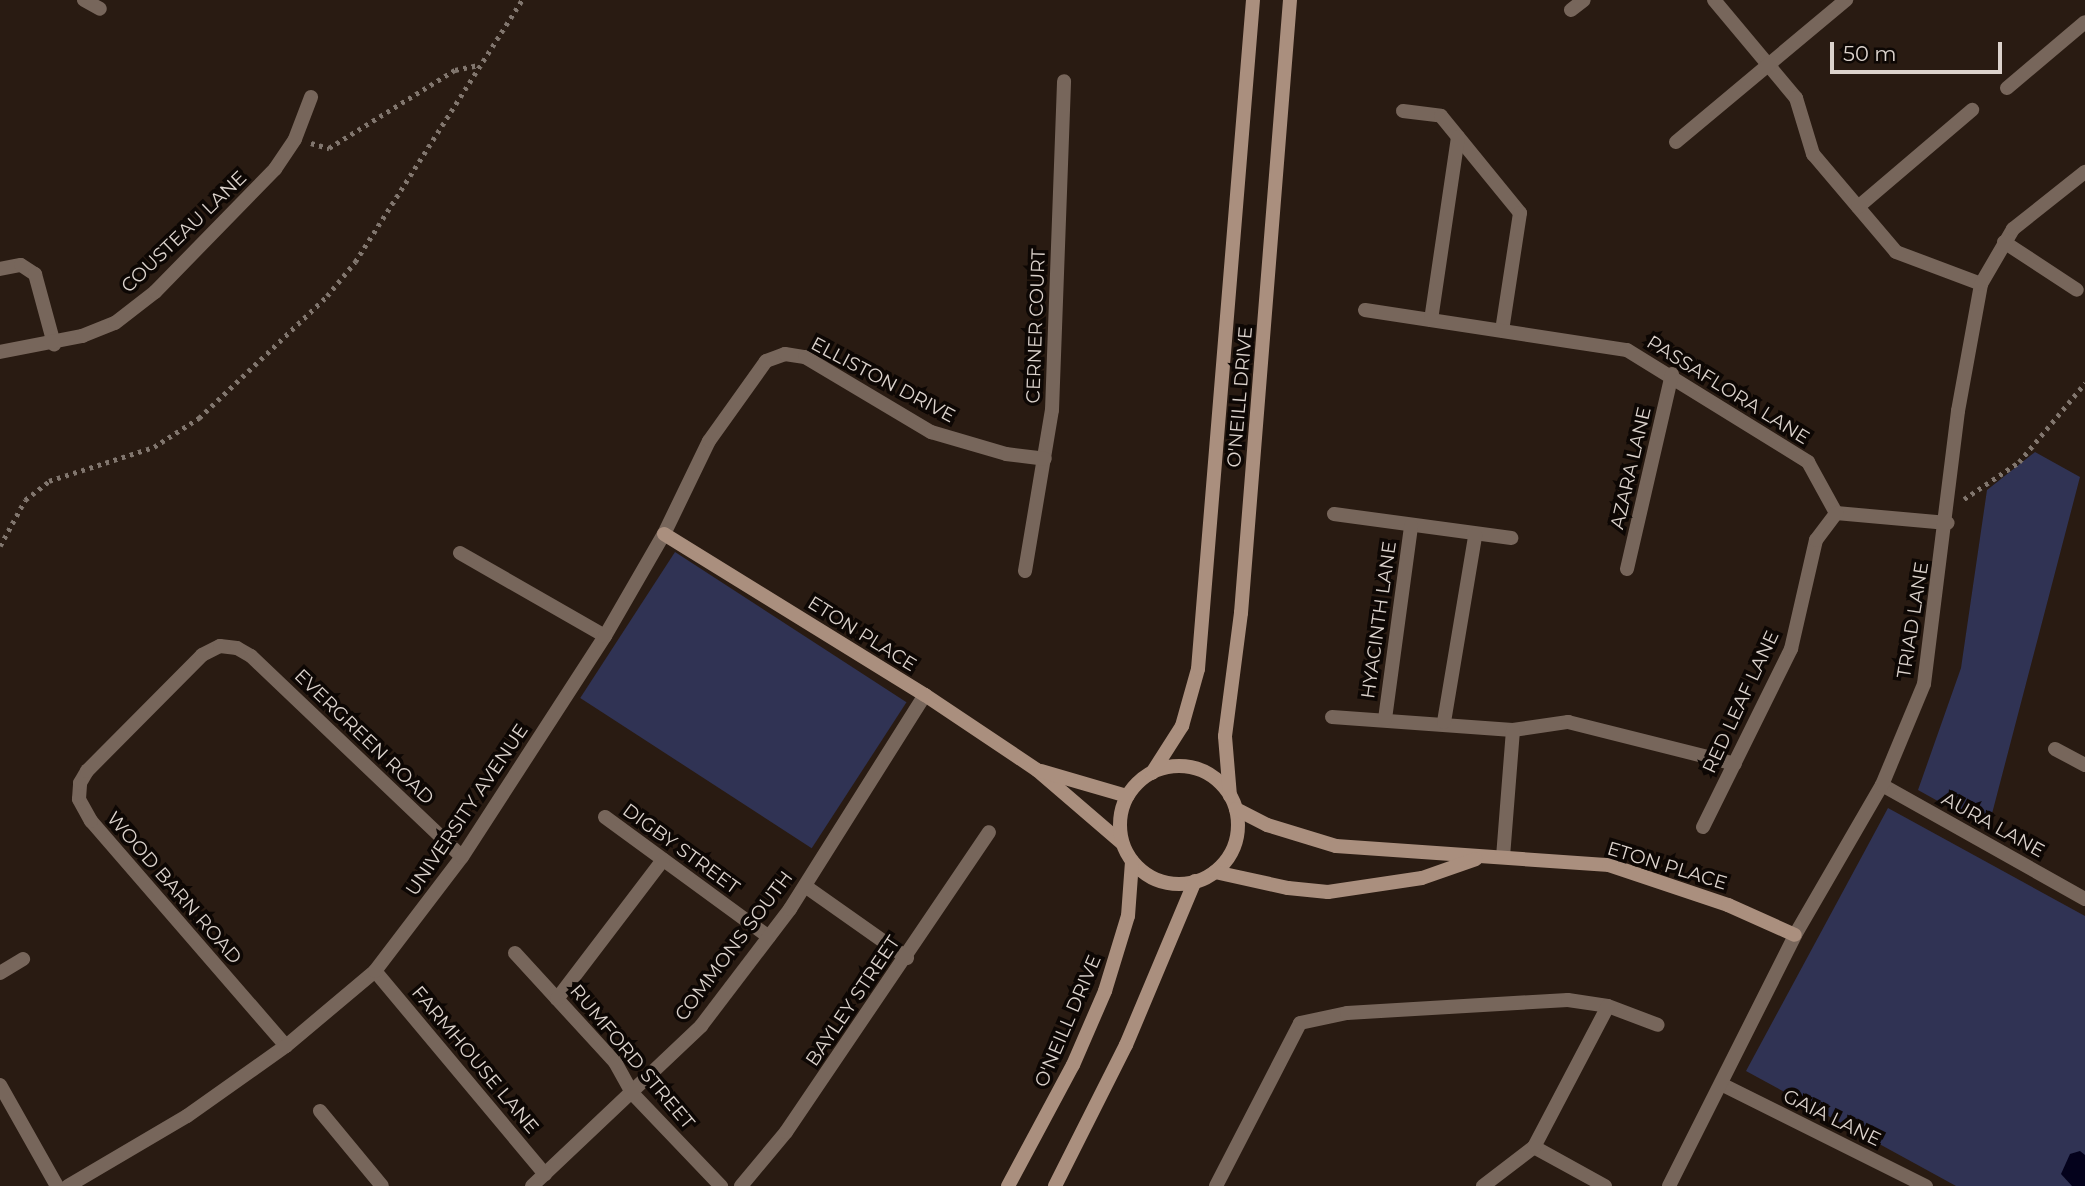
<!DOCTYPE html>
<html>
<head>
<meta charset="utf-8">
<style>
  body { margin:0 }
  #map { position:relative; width:2085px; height:1186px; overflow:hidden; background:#291b12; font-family:Montserrat,sans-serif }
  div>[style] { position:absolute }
  .green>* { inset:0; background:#303354; transform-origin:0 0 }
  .water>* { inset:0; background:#04021c }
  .path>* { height:4.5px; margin-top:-2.25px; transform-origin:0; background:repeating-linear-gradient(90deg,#81766e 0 3.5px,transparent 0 8.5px) }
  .street>* { height:14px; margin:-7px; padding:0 7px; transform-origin:7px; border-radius:7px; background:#77665b }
  .secondary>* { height:14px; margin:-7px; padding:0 7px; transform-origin:7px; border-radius:7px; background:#aa8f7e }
  .secondary>.ring { margin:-7px; padding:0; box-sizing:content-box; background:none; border:14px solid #aa8f7e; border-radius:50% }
  span { translate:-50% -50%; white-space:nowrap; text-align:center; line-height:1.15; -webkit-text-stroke:7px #0d0704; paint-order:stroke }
  .street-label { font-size:19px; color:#dcd3cd }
  .scale { position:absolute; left:1830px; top:42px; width:172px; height:32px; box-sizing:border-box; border:4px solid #dcd3cd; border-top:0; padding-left:9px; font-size:21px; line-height:24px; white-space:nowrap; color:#dcd3cd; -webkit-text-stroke:5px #0d0704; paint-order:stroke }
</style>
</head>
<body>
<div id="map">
  <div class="green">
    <div style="clip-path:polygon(2035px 452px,2080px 477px,1988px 829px,1918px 790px,1961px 668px,1987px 490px)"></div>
    <div style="left:675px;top:552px;width:276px;height:174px;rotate:33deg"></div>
    <div style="clip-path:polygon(1888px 808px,2085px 916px,2085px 1186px,1956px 1186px,1746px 1071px)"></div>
  </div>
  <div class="water">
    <div style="clip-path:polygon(2080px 1151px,2085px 1155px,2085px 1186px,2072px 1186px,2061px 1174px,2070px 1154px)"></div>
  </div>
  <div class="path">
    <div style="left:311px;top:143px;width:19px;rotate:16deg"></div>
    <div style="left:329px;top:148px;width:148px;rotate:-31.8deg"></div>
    <div style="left:455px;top:70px;width:24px;rotate:-12deg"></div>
    <div style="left:1964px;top:499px;width:66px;rotate:-33.9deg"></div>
    <div style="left:2019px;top:462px;width:103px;rotate:-50.1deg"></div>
    <div style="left:0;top:546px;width:52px;rotate:-61.5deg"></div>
    <div style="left:25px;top:500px;width:31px;rotate:-38deg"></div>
    <div style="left:49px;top:481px;width:110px;rotate:-17.9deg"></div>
    <div style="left:154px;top:447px;width:54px;rotate:-32.8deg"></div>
    <div style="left:199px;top:418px;width:177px;rotate:-43.6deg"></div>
    <div style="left:327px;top:296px;width:44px;rotate:-50.5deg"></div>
    <div style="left:355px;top:262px;width:311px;rotate:-57.5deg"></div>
  </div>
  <div class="street">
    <div style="left:84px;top:0;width:18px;rotate:29deg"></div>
    <div style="left:1714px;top:0;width:128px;rotate:50.1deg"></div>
    <div style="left:1796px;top:98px;width:59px;rotate:73.1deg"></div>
    <div style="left:1813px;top:154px;width:128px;rotate:49.7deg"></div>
    <div style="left:1896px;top:252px;width:91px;rotate:20.6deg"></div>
    <div style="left:1571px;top:10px;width:16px;rotate:-38deg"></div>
    <div style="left:2007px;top:88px;width:102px;rotate:-40.2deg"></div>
    <div style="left:1403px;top:111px;width:38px;rotate:7deg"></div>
    <div style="left:1441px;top:116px;width:125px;rotate:50.8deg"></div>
    <div style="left:1520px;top:213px;width:119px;rotate:98.7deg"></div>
    <div style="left:1676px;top:142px;width:222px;rotate:-39.9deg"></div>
    <div style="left:1858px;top:207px;width:150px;rotate:-40.4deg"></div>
    <div style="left:2004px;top:242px;width:87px;rotate:33.3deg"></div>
    <div style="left:0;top:269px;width:21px;rotate:-11deg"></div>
    <div style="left:21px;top:265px;width:17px;rotate:33deg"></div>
    <div style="left:35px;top:274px;width:73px;rotate:74.8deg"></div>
    <div style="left:1365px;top:310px;width:265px;rotate:8.7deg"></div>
    <div style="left:1627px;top:350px;width:213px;rotate:31.7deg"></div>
    <div style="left:1808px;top:462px;width:58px;rotate:61.2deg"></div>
    <div style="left:1431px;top:320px;width:185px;rotate:-81.6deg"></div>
    <div style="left:0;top:352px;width:84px;rotate:-11deg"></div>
    <div style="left:82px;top:336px;width:35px;rotate:-22deg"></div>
    <div style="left:115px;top:323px;width:51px;rotate:-37.8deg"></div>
    <div style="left:155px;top:292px;width:172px;rotate:-45.7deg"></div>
    <div style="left:275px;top:169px;width:36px;rotate:-56deg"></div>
    <div style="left:295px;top:139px;width:45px;rotate:-69.1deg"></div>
    <div style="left:1836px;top:513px;width:112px;rotate:5.1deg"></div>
    <div style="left:1334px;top:514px;width:179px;rotate:7.7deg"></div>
    <div style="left:460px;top:553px;width:167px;rotate:29.8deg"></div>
    <div style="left:1627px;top:569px;width:200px;rotate:-77deg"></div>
    <div style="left:1025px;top:571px;width:163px;rotate:-80.5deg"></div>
    <div style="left:1052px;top:410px;width:329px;rotate:-87.9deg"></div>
    <div style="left:1332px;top:717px;width:181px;rotate:4.1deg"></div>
    <div style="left:1513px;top:730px;width:56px;rotate:-8.3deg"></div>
    <div style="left:1568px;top:722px;width:172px;rotate:14.1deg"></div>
    <div style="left:1385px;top:719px;width:195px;rotate:-82.3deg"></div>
    <div style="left:1444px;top:722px;width:189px;rotate:-80.5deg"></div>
    <div style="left:2055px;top:749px;width:34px;rotate:28deg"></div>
    <div style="left:1882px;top:785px;width:233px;rotate:29.3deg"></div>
    <div style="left:605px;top:817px;width:203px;rotate:36.2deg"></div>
    <div style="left:1703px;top:827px;width:199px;rotate:-63.7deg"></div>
    <div style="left:1791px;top:649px;width:112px;rotate:-77.1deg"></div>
    <div style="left:1816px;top:540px;width:34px;rotate:-53deg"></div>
    <div style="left:1503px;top:857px;width:127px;rotate:-85.5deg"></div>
    <div style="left:805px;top:886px;width:125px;rotate:35.2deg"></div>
    <div style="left:515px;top:953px;width:148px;rotate:47.5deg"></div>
    <div style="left:615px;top:1062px;width:35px;rotate:61deg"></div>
    <div style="left:632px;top:1093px;width:129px;rotate:46.3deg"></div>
    <div style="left:375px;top:971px;width:265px;rotate:50.1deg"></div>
    <div style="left:0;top:973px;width:27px;rotate:-31deg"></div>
    <div style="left:557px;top:999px;width:175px;rotate:-52.7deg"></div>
    <div style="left:286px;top:1046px;width:298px;rotate:-130.9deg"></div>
    <div style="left:91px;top:821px;width:25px;rotate:-119deg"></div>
    <div style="left:79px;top:799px;width:16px;rotate:-86deg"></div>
    <div style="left:80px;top:783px;width:14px;rotate:-60deg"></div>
    <div style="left:87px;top:771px;width:163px;rotate:-45.2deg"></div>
    <div style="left:202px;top:655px;width:20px;rotate:-27deg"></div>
    <div style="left:220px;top:646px;width:17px;rotate:7deg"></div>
    <div style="left:237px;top:648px;width:16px;rotate:30deg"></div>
    <div style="left:251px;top:656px;width:291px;rotate:43.6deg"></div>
    <div style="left:1721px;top:1084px;width:229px;rotate:26.5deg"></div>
    <div style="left:0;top:1085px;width:116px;rotate:60.6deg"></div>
    <div style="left:320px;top:1111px;width:97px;rotate:50.4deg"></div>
    <div style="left:1534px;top:1147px;width:81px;rotate:28.8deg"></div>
    <div style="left:68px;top:1186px;width:138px;rotate:-30.5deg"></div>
    <div style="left:187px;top:1116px;width:121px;rotate:-35.3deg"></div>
    <div style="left:286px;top:1046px;width:116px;rotate:-40.1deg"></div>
    <div style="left:375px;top:971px;width:143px;rotate:-52.7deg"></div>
    <div style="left:462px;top:857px;width:263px;rotate:-57.1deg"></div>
    <div style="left:605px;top:636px;width:118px;rotate:-60deg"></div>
    <div style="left:664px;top:534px;width:103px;rotate:-64.2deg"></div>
    <div style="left:709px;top:441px;width:98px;rotate:-54.5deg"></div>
    <div style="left:766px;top:361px;width:20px;rotate:-20deg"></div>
    <div style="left:785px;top:354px;width:20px;rotate:9deg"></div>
    <div style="left:805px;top:357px;width:147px;rotate:30.8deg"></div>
    <div style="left:931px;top:432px;width:78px;rotate:16.3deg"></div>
    <div style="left:1006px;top:454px;width:39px;rotate:7deg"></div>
    <div style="left:532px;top:1186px;width:233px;rotate:-43.4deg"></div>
    <div style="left:701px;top:1026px;width:147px;rotate:-52.7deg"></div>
    <div style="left:790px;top:909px;width:253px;rotate:-57.8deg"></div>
    <div style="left:741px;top:1186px;width:70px;rotate:-50.2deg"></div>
    <div style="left:786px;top:1132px;width:362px;rotate:-55.9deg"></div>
    <div style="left:1216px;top:1186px;width:183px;rotate:-62.7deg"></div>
    <div style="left:1300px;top:1023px;width:48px;rotate:-12deg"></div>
    <div style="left:1347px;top:1013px;width:221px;rotate:-3.4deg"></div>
    <div style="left:1568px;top:1000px;width:40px;rotate:8.5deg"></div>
    <div style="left:1608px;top:1006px;width:53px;rotate:20.8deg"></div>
    <div style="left:1483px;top:1186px;width:64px;rotate:-37.4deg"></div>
    <div style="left:1534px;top:1147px;width:159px;rotate:-62.3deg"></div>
    <div style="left:1669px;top:1186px;width:281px;rotate:-63.3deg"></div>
    <div style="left:1795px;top:935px;width:173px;rotate:-59.9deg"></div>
    <div style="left:1882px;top:785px;width:109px;rotate:-67.4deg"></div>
    <div style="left:1924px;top:684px;width:275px;rotate:-82.9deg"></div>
    <div style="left:1958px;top:411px;width:129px;rotate:-79.7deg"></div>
    <div style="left:1981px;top:284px;width:64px;rotate:-59.8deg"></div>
    <div style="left:2013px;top:229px;width:92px;rotate:-38.4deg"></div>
  </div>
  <div class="secondary">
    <div style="left:664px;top:534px;width:307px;rotate:31.7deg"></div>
    <div style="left:925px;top:695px;width:135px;rotate:33.8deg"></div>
    <div style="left:1037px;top:770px;width:112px;rotate:40.7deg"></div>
    <div class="ring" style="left:1120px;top:766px;width:104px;height:104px"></div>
    <div style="left:1041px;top:771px;width:90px;rotate:16.2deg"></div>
    <div style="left:1152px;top:773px;width:56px;rotate:-57.4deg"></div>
    <div style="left:1182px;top:726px;width:59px;rotate:-74.3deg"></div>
    <div style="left:1198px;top:669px;width:671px;rotate:-85.3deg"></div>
    <div style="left:1230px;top:796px;width:60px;rotate:-94.8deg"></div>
    <div style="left:1225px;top:736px;width:124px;rotate:-82.6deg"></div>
    <div style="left:1241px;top:613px;width:615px;rotate:-85.43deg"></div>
    <div style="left:1236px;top:809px;width:35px;rotate:27deg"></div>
    <div style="left:1267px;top:825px;width:72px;rotate:16.9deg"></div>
    <div style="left:1336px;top:846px;width:274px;rotate:4deg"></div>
    <div style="left:1609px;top:865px;width:126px;rotate:18.6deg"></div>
    <div style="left:1728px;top:905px;width:73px;rotate:24.1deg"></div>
    <div style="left:1215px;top:872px;width:75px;rotate:12.4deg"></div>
    <div style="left:1288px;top:888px;width:40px;rotate:5.7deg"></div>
    <div style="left:1328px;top:892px;width:95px;rotate:-8.5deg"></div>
    <div style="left:1422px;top:878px;width:57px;rotate:-19.4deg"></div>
    <div style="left:1008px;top:1186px;width:137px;rotate:-61.8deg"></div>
    <div style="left:1073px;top:1065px;width:81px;rotate:-66.6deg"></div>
    <div style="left:1105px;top:991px;width:78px;rotate:-73deg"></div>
    <div style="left:1128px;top:916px;width:55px;rotate:-85.8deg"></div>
    <div style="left:1055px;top:1186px;width:158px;rotate:-63.3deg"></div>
    <div style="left:1126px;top:1045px;width:178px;rotate:-67.2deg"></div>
  </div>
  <div class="street-label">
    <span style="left:184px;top:232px;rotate:-44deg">COUSTEAU LANE</span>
    <span style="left:1036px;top:326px;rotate:-88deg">CERNER COURT</span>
    <span style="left:883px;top:380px;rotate:28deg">ELLISTON DRIVE</span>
    <span style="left:1728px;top:390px;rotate:32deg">PASSAFLORA LANE</span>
    <span style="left:1240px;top:397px;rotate:-85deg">O'NEILL DRIVE</span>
    <span style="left:1631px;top:468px;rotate:-77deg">AZARA LANE</span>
    <span style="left:1379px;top:620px;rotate:-82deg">HYACINTH LANE</span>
    <span style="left:1913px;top:620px;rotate:-81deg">TRIAD LANE</span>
    <span style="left:862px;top:634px;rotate:32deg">ETON PLACE</span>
    <span style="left:1741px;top:702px;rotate:-65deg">RED LEAF LANE</span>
    <span style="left:364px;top:737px;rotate:44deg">EVERGREEN ROAD</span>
    <span style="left:467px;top:810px;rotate:-56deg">UNIVERSITY AVENUE</span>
    <span style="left:1993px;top:825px;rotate:29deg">AURA LANE</span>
    <span style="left:681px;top:849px;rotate:36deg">DIGBY STREET</span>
    <span style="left:1667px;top:866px;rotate:17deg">ETON PLACE</span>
    <span style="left:174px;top:888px;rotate:49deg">WOOD BARN ROAD</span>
    <span style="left:734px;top:946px;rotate:-53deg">COMMONS SOUTH</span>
    <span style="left:853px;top:1001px;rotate:-56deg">BAYLEY STREET</span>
    <span style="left:1068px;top:1021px;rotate:-67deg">O'NEILL DRIVE</span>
    <span style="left:632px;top:1057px;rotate:50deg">RUMFORD STREET</span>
    <span style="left:475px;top:1060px;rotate:50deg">FARMHOUSE LANE</span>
    <span style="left:1832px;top:1118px;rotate:26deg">GAIA LANE</span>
  </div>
  <div class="scale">50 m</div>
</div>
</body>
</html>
